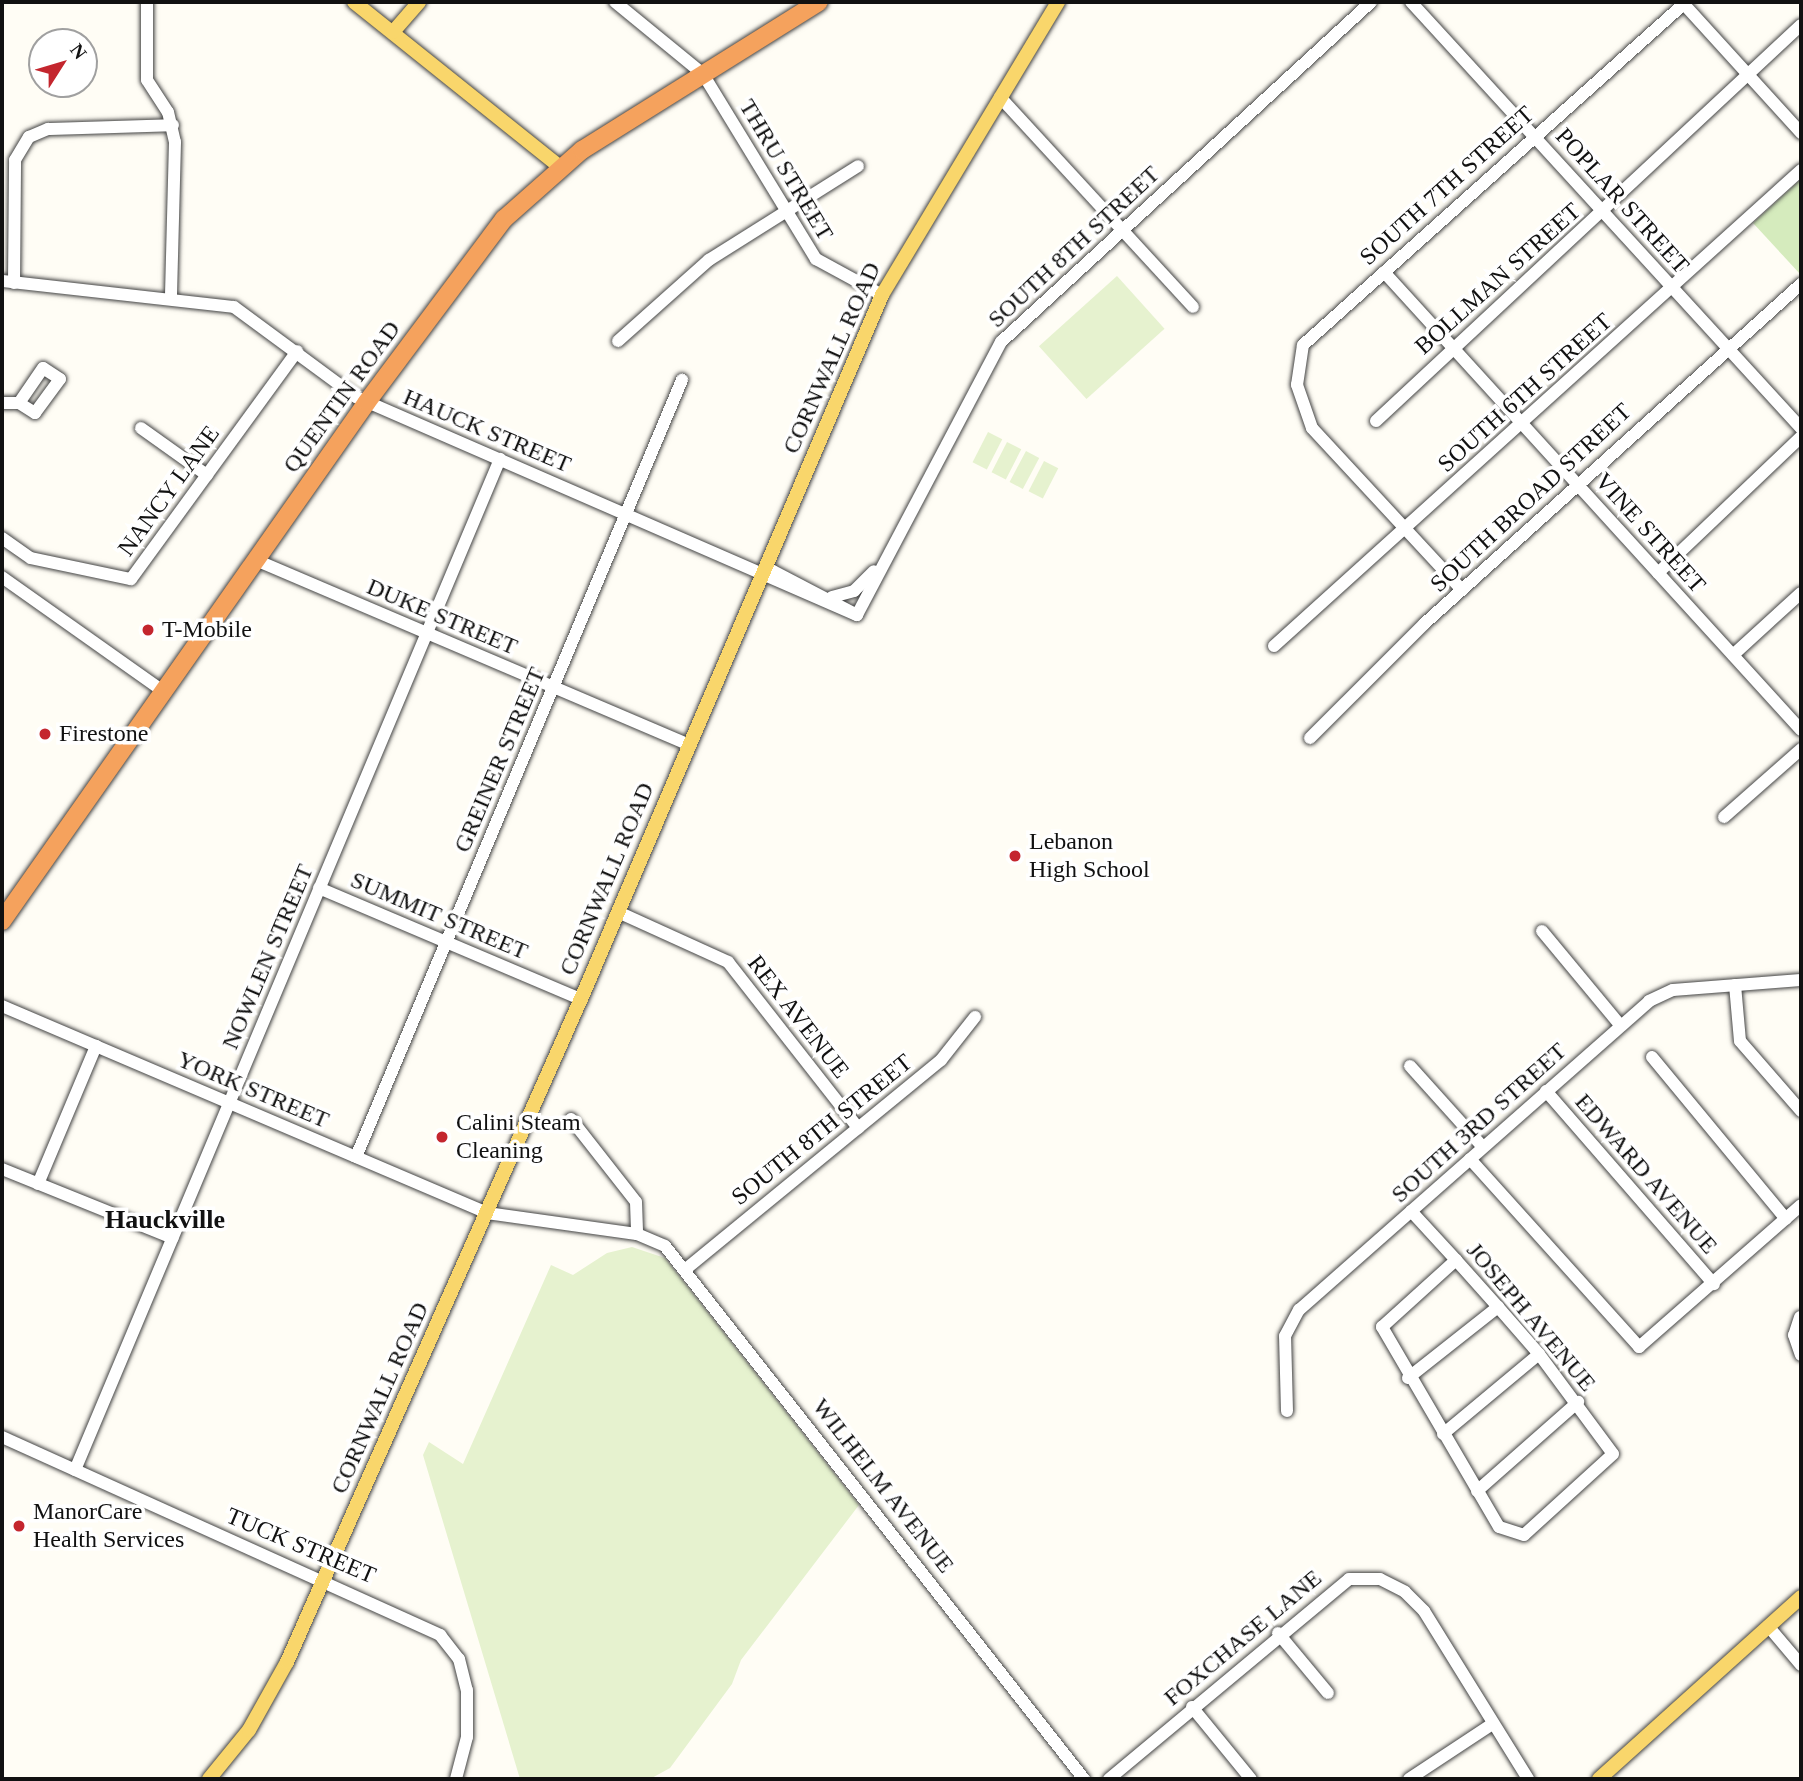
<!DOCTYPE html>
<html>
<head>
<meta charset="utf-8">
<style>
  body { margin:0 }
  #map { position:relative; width:1803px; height:1781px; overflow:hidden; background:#fffdf5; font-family:"Times New Roman",serif }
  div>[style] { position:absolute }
  .green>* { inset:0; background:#d5ebbd }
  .pitch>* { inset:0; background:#e6f2cf; transform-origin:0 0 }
  .roads { filter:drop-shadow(0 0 2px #444) drop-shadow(0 0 2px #444) }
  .minor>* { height:12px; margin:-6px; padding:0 6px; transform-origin:6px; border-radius:6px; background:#fff }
  .major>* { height:14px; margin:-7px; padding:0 7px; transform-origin:7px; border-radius:7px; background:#f9d66b }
  .highway>* { height:18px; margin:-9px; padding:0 9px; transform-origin:9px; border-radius:9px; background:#f5a25d }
  .dots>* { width:19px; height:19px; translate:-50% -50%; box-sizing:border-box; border:4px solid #fff; border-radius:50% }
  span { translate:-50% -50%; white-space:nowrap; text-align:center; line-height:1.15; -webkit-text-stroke:7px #fff; paint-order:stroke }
  .street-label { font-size:24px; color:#111 }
  .poi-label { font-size:24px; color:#111 }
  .left { translate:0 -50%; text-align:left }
  .neighbourhood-label { font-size:26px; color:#111; font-weight:700 }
  .frame { position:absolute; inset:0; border:4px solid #111; pointer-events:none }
  .north { position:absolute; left:28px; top:28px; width:70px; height:70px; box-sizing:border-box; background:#fff; border:2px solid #a0a0a0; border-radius:50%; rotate:53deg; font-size:19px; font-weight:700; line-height:28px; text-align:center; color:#111 }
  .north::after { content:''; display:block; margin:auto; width:24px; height:32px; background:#c4262e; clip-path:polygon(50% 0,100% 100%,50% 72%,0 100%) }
</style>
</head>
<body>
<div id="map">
  <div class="green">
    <div style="clip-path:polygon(1801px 179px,1801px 272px,1800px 274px,1753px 223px)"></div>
  </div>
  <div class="pitch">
    <div style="left:1117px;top:276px;width:71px;height:105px;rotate:48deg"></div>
    <div style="left:988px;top:432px;width:16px;height:34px;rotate:27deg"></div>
    <div style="left:1007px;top:442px;width:16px;height:34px;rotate:27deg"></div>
    <div style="left:1026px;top:451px;width:15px;height:35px;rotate:28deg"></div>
    <div style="left:1044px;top:461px;width:16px;height:34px;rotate:27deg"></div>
    <div style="clip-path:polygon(632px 1247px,665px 1258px,859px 1505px,741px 1660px,732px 1684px,670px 1768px,650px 1779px,520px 1779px,423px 1455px,429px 1442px,463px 1464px,551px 1265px,573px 1275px,607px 1253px)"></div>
  </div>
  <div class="roads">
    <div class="minor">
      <div style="left:147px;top:2px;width:78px;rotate:90deg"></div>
      <div style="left:147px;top:80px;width:38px;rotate:57deg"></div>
      <div style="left:168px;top:112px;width:31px;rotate:77deg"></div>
      <div style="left:175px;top:142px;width:154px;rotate:91.5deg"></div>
      <div style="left:615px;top:2px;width:114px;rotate:39.3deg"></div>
      <div style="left:703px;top:74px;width:217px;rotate:58.6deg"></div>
      <div style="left:816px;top:259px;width:75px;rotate:28.6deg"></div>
      <div style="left:1411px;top:2px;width:578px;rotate:47.53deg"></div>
      <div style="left:1682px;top:2px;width:177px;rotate:47.7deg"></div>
      <div style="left:1000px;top:97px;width:285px;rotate:47.4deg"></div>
      <div style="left:1384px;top:272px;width:619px;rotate:47.68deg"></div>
      <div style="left:2px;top:281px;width:233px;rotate:6.4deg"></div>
      <div style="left:234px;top:307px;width:152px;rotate:36.4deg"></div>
      <div style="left:356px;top:397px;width:546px;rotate:23.52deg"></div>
      <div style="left:14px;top:283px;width:123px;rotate:-89.5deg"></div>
      <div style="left:15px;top:160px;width:27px;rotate:-59deg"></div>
      <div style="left:29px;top:137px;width:21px;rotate:-23deg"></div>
      <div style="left:48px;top:129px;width:125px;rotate:-1.8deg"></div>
      <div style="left:618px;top:341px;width:122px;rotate:-41.7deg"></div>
      <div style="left:709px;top:260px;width:176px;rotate:-32.2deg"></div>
      <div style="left:2px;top:403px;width:17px"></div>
      <div style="left:19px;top:403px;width:19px;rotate:32deg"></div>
      <div style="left:35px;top:413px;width:42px;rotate:-53.7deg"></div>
      <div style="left:60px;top:379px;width:20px;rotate:-147deg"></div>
      <div style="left:43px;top:368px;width:42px;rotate:124.4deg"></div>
      <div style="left:1376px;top:421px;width:581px;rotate:-42.98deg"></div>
      <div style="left:141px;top:428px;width:81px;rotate:35.5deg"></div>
      <div style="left:2px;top:538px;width:35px;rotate:35deg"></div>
      <div style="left:31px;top:558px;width:102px;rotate:11.9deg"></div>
      <div style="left:131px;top:579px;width:282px;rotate:-53.9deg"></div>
      <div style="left:256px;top:560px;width:471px;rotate:23.1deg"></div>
      <div style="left:762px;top:573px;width:11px;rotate:-10deg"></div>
      <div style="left:773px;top:571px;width:95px;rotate:27.6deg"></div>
      <div style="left:1658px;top:573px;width:197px;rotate:-43.6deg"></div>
      <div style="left:2px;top:577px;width:197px;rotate:35.3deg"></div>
      <div style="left:1462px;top:590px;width:221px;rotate:-132.8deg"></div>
      <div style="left:1312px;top:428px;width:46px;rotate:-109.2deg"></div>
      <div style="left:1297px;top:385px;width:40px;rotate:-81.5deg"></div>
      <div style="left:1303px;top:345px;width:514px;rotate:-41.85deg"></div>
      <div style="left:832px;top:597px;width:23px;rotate:-15deg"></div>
      <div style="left:854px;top:591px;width:28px;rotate:-45deg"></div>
      <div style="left:857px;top:615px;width:309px;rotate:-62.2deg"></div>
      <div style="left:1001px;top:342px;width:502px;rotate:-42.58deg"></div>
      <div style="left:1274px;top:646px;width:710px;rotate:-42.09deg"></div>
      <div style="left:1733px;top:655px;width:92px;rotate:-42.4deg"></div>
      <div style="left:1310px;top:738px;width:161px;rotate:-45deg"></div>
      <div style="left:1424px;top:624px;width:508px;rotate:-42.05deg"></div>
      <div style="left:1724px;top:817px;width:103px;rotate:-41.4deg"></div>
      <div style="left:319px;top:888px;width:285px;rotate:23deg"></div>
      <div style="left:618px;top:912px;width:121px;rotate:24.4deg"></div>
      <div style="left:728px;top:962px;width:211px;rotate:51.9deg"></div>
      <div style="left:1542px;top:931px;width:122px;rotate:50.3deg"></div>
      <div style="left:1735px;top:985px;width:56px;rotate:84.9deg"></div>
      <div style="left:1740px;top:1041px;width:93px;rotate:48.9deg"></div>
      <div style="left:2px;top:1006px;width:527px;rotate:23.11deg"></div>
      <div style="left:487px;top:1213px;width:151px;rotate:8deg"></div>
      <div style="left:637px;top:1234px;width:30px;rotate:23deg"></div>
      <div style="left:665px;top:1246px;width:678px;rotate:51.83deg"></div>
      <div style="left:1652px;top:1057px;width:210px;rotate:50.4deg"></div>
      <div style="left:1410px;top:1066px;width:109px;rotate:48deg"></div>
      <div style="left:1546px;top:1091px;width:256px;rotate:49deg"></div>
      <div style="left:571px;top:1119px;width:105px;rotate:51.9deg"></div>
      <div style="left:636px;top:1202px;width:32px;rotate:88deg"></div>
      <div style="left:356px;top:1157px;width:843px;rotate:-67.24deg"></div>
      <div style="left:1470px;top:1159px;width:253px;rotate:48deg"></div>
      <div style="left:1639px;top:1347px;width:215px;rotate:-41.2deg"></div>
      <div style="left:2px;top:1169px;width:184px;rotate:22deg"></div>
      <div style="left:38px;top:1184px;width:150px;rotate:-67.2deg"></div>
      <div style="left:1411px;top:1211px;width:67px;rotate:47.4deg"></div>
      <div style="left:1456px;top:1260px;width:63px;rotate:48.2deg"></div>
      <div style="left:1498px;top:1307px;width:62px;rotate:48.9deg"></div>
      <div style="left:1539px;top:1354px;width:124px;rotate:53.5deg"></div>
      <div style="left:1613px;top:1454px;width:120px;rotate:137.7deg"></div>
      <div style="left:1524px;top:1535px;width:26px;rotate:-162deg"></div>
      <div style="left:1499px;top:1527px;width:232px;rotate:-120.3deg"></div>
      <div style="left:1382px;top:1327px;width:100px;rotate:-42.2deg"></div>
      <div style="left:687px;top:1268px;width:328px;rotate:-39.3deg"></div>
      <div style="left:941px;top:1060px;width:55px;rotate:-51.7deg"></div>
      <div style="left:1800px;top:1317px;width:19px;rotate:108deg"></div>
      <div style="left:1794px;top:1335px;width:21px;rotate:71deg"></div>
      <div style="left:1408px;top:1378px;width:115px;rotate:-38.3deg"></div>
      <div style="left:1287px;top:1411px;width:75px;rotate:-91.5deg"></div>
      <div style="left:1285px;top:1336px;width:30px;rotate:-62deg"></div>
      <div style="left:1299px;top:1310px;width:467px;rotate:-41.4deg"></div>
      <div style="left:1649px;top:1001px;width:26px;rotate:-25deg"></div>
      <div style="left:1673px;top:990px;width:128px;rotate:-4.5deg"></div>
      <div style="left:1443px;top:1434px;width:125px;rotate:-39.8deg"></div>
      <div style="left:2px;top:1437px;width:481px;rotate:24.3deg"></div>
      <div style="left:440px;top:1635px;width:31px;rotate:52deg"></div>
      <div style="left:459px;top:1659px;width:32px;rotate:76deg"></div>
      <div style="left:467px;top:1690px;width:47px;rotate:90deg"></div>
      <div style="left:467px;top:1737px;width:43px;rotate:104.7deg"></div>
      <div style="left:75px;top:1470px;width:1097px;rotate:-67.2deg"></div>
      <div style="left:1477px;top:1491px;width:135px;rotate:-41.4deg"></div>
      <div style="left:1768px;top:1626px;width:51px;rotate:49.8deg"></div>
      <div style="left:1278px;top:1633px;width:78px;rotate:50.2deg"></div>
      <div style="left:1192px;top:1707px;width:93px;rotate:50.7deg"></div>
      <div style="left:1109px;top:1779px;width:312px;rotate:-39.8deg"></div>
      <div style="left:1349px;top:1579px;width:31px"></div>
      <div style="left:1380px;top:1579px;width:28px;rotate:27deg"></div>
      <div style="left:1405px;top:1592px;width:27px;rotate:45deg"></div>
      <div style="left:1424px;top:1611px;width:198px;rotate:58.2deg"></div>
      <div style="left:1409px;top:1779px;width:98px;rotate:-33.4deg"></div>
    </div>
    <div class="major">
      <div style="left:354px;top:2px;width:264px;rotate:38.7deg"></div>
      <div style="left:393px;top:32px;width:40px;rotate:-49deg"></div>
      <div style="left:209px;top:1779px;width:63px;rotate:-50.8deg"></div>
      <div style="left:249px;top:1730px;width:78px;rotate:-60.8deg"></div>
      <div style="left:287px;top:1662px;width:725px;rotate:-66.09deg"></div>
      <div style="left:581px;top:999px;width:766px;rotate:-66.85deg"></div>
      <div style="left:882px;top:295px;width:342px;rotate:-59deg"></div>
      <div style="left:1599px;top:1779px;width:272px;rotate:-42deg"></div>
    </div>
    <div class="highway">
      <div style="left:2px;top:921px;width:634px;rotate:-54.88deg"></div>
      <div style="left:367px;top:402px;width:229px;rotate:-53.2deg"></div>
      <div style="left:504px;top:219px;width:104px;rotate:-41.5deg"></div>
      <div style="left:582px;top:150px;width:279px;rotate:-32deg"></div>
    </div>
  </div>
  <div class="dots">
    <div style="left:148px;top:630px;background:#c4262e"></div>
    <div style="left:45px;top:734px;background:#c4262e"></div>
    <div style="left:1015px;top:856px;background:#c4262e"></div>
    <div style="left:442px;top:1137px;background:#c4262e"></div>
    <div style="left:19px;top:1526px;background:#c4262e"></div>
  </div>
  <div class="street-label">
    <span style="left:786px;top:170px;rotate:59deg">THRU STREET</span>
    <span style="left:1447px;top:186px;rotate:-42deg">SOUTH 7TH STREET</span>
    <span style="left:1622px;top:201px;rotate:48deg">POPLAR STREET</span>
    <span style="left:1074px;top:247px;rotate:-43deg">SOUTH 8TH STREET</span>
    <span style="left:1498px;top:279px;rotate:-42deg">BOLLMAN STREET</span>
    <span style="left:832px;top:358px;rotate:-66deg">CORNWALL ROAD</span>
    <span style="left:1525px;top:393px;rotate:-42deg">SOUTH 6TH STREET</span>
    <span style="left:342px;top:397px;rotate:-54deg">QUENTIN ROAD</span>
    <span style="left:487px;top:431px;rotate:23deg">HAUCK STREET</span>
    <span style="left:169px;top:491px;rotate:-54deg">NANCY LANE</span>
    <span style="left:1531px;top:498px;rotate:-43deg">SOUTH BROAD STREET</span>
    <span style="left:1650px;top:533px;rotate:48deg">VINE STREET</span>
    <span style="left:442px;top:617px;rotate:23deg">DUKE STREET</span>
    <span style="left:500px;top:760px;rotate:-67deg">GREINER STREET</span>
    <span style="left:607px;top:879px;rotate:-67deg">CORNWALL ROAD</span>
    <span style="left:439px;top:916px;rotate:23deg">SUMMIT STREET</span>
    <span style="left:268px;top:957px;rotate:-67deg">NOWLEN STREET</span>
    <span style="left:798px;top:1017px;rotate:52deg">REX AVENUE</span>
    <span style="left:253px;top:1090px;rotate:23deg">YORK STREET</span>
    <span style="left:1479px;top:1123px;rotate:-42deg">SOUTH 3RD STREET</span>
    <span style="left:822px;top:1130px;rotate:-39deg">SOUTH 8TH STREET</span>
    <span style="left:1646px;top:1174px;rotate:49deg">EDWARD AVENUE</span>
    <span style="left:1531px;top:1317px;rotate:50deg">JOSEPH AVENUE</span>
    <span style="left:380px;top:1398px;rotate:-66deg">CORNWALL ROAD</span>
    <span style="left:883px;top:1486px;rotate:52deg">WILHELM AVENUE</span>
    <span style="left:301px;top:1546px;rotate:23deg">TUCK STREET</span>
    <span style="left:1243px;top:1638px;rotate:-40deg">FOXCHASE LANE</span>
  </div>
  <div class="poi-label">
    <span class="left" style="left:162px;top:630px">T-Mobile</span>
    <span class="left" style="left:59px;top:734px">Firestone</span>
    <span class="left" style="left:1029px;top:856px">Lebanon<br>High School</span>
    <span class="left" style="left:456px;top:1137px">Calini Steam<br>Cleaning</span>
    <span class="left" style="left:33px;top:1526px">ManorCare<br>Health Services</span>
  </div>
  <div class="neighbourhood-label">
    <span style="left:165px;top:1220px">Hauckville</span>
  </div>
  <div class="frame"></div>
  <div class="north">N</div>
</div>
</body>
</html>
